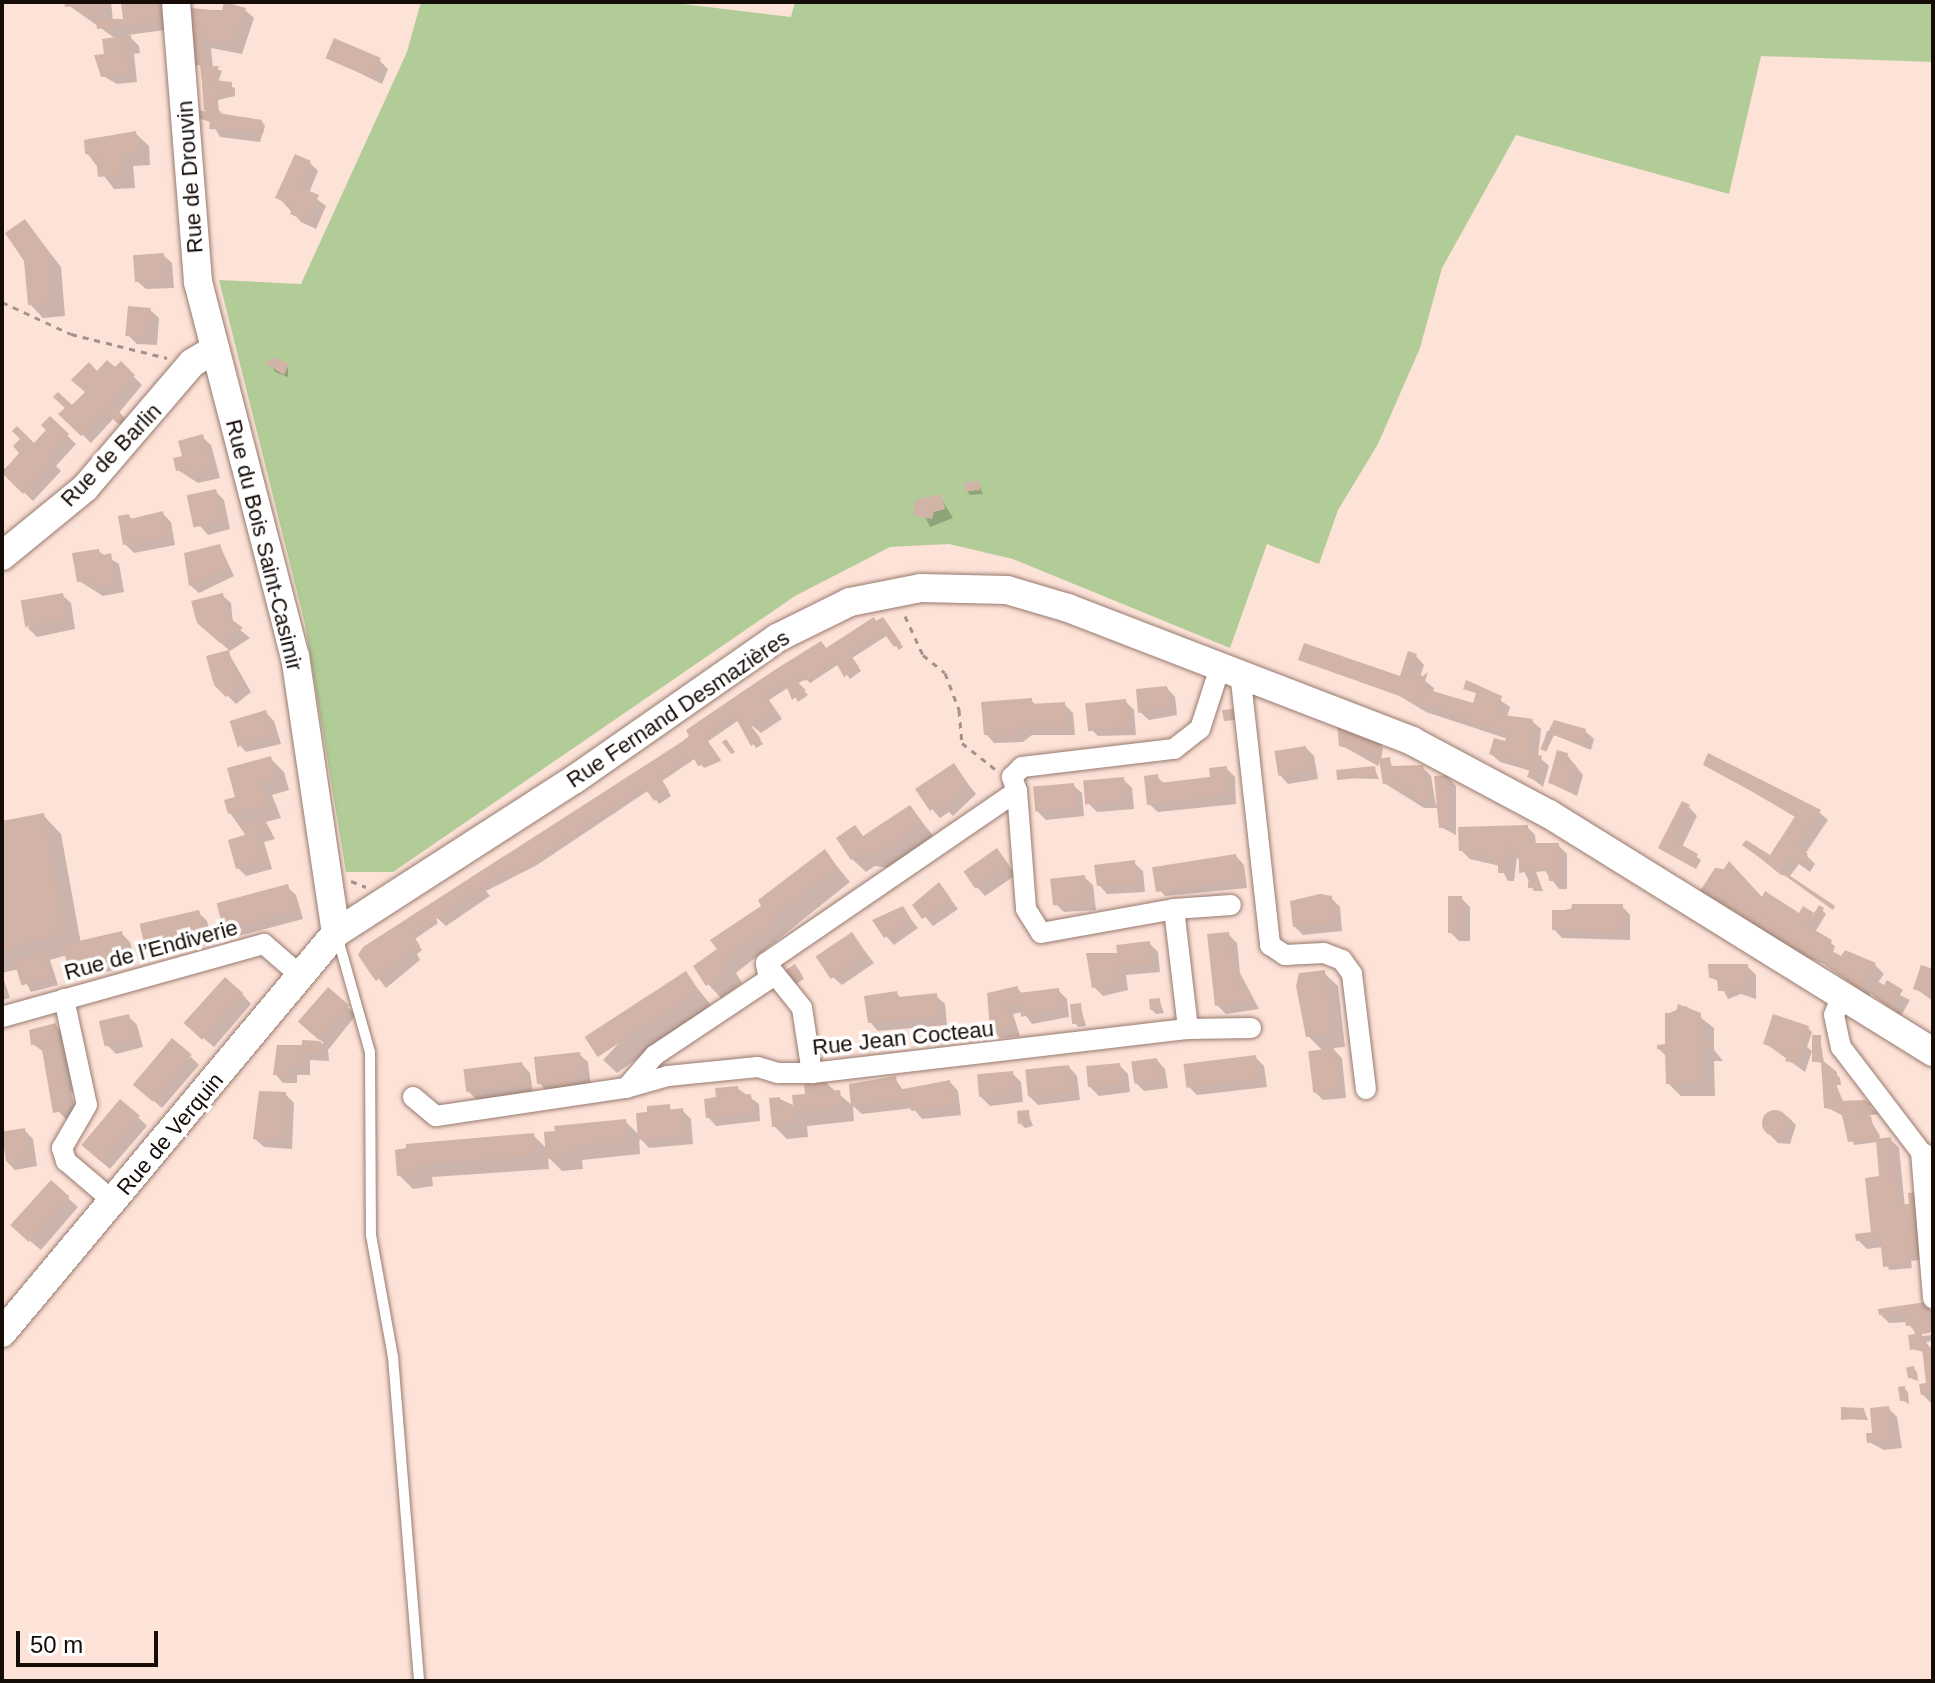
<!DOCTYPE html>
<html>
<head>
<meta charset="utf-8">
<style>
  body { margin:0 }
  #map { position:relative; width:1935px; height:1683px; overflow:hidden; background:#fde2d8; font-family:Helvetica,sans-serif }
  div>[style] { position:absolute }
  .green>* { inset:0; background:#b1cc97 }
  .shadow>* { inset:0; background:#0003 }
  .building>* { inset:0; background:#d2b3a7; transform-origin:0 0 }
  .round { border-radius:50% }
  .path>* { height:3px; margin-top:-1.5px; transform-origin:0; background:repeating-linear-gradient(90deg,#a6918a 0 6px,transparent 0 12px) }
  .roads { filter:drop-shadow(0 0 2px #977a6e) drop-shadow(0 0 2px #977a6e) }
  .lane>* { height:10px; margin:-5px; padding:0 5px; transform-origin:5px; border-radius:5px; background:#fff }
  .street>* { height:20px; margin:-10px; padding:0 10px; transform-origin:10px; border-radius:10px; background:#fff }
  .secondary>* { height:28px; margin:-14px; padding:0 14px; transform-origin:14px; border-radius:14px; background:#fff }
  span { translate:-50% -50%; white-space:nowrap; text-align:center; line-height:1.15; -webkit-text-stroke:7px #fff; paint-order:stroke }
  .street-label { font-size:22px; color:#150b07 }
  .frame { position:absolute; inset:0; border:4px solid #150b07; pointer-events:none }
  .scale { position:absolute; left:16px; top:1631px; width:142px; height:36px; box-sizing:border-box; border:4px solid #150b07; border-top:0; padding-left:10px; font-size:24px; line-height:28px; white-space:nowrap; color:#150b07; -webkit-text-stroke:6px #fff; paint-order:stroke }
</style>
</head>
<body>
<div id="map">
  <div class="green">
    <div style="clip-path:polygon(421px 2px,666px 2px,791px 17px,795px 2px,1933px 2px,1933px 62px,1761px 56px,1729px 194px,1516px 135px,1442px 268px,1420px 348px,1378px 444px,1338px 510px,1319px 564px,1267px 544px,1230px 648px,1013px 559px,949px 544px,890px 547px,795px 596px,393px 872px,346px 872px,305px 624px,219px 280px,301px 284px,407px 52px)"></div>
  </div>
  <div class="shadow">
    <div style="clip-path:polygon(64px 2px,111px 2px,113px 21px,125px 21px,123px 5px,163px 2px,172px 29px,128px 35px,139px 46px,140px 53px,134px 54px,137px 82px,117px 84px,103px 76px,103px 56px,116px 39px)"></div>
    <div style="clip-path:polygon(193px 10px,245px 10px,254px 18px,242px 54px,211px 48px,213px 68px,222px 71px,218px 82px,235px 88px,235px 96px,218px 100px,219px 113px,262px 122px,265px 126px,260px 142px,220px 137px,212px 123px,200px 118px,206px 113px)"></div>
    <div style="clip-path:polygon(329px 58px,379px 60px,388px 69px,382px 84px)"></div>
    <div style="clip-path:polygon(135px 133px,149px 146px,150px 165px,133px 166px,135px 188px,114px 189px,87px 153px,88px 139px)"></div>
    <div style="clip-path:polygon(310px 163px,318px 171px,309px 193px,326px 206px,316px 229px,301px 222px,278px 197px)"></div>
    <div style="clip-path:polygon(25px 221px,61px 267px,65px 316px,43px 318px,30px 304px)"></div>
    <div style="clip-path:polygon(163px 255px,172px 263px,174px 288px,146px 289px,137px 281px)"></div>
    <div style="clip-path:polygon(150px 310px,159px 318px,157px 345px,137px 344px,128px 335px)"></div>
    <div style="clip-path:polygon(269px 361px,288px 366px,288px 377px,275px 372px)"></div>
    <div style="clip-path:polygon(121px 364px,142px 385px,118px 414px,132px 427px,128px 431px,114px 418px,91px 443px,61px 414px,87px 392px,98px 373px)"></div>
    <div style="clip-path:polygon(50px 419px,76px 444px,56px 466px,61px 471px,33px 501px,2px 471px,22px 453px,23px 439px,34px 446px,49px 430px)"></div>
    <div style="clip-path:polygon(202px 437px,211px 445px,220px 478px,198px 483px,178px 470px)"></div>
    <div style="clip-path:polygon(978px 483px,983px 494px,970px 495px,967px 491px)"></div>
    <div style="clip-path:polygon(215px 491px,224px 500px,230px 529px,208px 535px,200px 526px)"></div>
    <div style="clip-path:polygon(940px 497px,953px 518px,930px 527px,918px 502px)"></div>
    <div style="clip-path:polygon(162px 513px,171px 522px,175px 545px,134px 553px,125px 544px,129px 516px,133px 520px)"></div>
    <div style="clip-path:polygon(220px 546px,234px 576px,199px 593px,190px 585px)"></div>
    <div style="clip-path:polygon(98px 551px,119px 564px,124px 592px,103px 596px,79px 581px)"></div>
    <div style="clip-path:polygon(62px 595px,71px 603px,75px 629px,37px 637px,28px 628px)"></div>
    <div style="clip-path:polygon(222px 595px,231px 603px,233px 624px,250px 638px,230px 651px,208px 632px)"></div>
    <div style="clip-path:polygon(877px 623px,887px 623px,903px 647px,899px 650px,888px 635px,852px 658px,861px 671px,850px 679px,839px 664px,810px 683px,806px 679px,797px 684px,808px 695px,798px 702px,789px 687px,769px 700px,782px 719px,761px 733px,750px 724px,763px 744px,756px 748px,739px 720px,707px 742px,721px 761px,704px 768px,696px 758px,662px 781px,671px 796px,659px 804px,649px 790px,537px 865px,486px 891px,490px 896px,446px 926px,435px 916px,438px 923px,415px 939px,422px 950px,417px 954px,420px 960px,386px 988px,361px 956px,475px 875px)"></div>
    <div style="clip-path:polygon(228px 652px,251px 692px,236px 704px,216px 684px)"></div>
    <div style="clip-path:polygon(1416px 656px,1424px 665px,1420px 677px,1434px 688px,1433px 693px,1474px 706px,1478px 694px,1465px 688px,1467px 682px,1478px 685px,1510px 707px,1507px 717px,1532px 721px,1541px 729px,1538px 756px,1549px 766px,1543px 787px,1530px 777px,1531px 771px,1500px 762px,1491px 754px,1508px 739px,1426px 712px,1398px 695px,1301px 659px,1401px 679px)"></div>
    <div style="clip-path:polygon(1167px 688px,1175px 697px,1177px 715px,1149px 720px,1140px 712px)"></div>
    <div style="clip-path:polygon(1031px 700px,1037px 706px,1064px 704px,1073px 713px,1075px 735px,1032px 735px,1023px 742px,994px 743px,986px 734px)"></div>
    <div style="clip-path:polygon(1125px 701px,1134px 710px,1136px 735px,1098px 736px,1089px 727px)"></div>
    <div style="clip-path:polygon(266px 713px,274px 721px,281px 744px,246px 752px,238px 743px)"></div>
    <div style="clip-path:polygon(1547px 731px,1585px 731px,1594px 739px,1591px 750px,1554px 735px,1546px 752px,1542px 748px)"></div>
    <div style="clip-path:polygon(1341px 745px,1383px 747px,1381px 760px,1389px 759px,1393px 768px,1422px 767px,1431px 776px,1436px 806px,1448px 777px,1456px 786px,1456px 835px,1441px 827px,1439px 808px,1424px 808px,1384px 783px,1381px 759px,1378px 766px)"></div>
    <div style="clip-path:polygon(1306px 748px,1314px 756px,1318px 779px,1288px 784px,1280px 775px)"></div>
    <div style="clip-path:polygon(1567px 755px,1583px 775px,1577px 796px,1550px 783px)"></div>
    <div style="clip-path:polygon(270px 758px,284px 772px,289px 790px,272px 795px,281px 818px,266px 822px,275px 839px,264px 842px,272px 869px,246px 876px,238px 868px,247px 837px,230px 813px)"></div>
    <div style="clip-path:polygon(1705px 764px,1819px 812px,1828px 820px,1805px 854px,1815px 864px,1810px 872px,1799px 864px,1790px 876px,1781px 875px,1749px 849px,1770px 857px,1797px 818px)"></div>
    <div style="clip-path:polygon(953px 765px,976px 794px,953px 816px,949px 812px,940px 818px,932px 809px)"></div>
    <div style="clip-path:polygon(1226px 768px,1235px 777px,1236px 804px,1158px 812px,1149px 804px,1157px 777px,1165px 784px,1212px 779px)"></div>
    <div style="clip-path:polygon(1374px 768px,1379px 779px,1339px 778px)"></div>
    <div style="clip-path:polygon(1123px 779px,1132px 788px,1134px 809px,1097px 812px,1088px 803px)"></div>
    <div style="clip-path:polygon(1073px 785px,1082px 793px,1084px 816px,1046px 820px,1037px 811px)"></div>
    <div style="clip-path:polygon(910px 807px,935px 838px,890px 868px,875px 866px,866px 872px,852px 859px,865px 838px)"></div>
    <div style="clip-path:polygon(1689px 807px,1697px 816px,1682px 847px,1701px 860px,1696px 869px,1661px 848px)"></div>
    <div style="clip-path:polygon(43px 815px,61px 834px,81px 944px,121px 933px,130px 942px,136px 964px,80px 979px,67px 955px,50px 960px,58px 985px,31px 992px,19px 969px,2px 973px,2px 823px)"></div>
    <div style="clip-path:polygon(1527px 827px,1535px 835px,1536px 845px,1558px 845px,1567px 854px,1567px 889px,1559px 889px,1545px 871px,1536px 872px,1543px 891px,1534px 891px,1517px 857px,1514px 881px,1508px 881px,1500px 866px,1470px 859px,1461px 850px)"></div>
    <div style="clip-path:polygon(997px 850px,1016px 875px,985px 896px,977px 887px)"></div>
    <div style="clip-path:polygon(825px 852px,850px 882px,736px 973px,742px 983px,721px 998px,708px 984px,720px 950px)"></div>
    <div style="clip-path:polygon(1236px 856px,1244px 865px,1247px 888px,1165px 896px,1157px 887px)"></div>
    <div style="clip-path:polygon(1134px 863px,1143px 871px,1145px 892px,1107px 894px,1099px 885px)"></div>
    <div style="clip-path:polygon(1733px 870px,1762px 900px,1798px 914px,1814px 916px,1822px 910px,1826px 914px,1815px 932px,1835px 946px,1833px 953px,1840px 958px,1846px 953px,1875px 965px,1884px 974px,1877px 984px,1910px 1000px,1901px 1016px,1872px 992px,1869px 997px,1829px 966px,1801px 955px,1703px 891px)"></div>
    <div style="clip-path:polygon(1084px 877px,1093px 885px,1096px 910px,1064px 912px,1055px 903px)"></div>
    <div style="clip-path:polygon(939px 884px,958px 909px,933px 926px,915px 905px)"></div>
    <div style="clip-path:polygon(287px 887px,296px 895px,303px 919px,235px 937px,226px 929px)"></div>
    <div style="clip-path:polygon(1461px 898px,1470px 907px,1470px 941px,1459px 941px,1450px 932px)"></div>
    <div style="clip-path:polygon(1332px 899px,1340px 907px,1342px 931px,1303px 935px,1294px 926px)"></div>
    <div style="clip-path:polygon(1585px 906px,1622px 906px,1630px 915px,1630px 940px,1562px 938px,1554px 929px,1554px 912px)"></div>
    <div style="clip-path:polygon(902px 908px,918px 928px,894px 945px,886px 936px)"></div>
    <div style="clip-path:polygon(198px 912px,207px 921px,213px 943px,157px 958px,148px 950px)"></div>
    <div style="clip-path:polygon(1228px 934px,1237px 943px,1240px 973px,1259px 1009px,1226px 1014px,1217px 1005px)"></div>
    <div style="clip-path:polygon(852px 935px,874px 963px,842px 985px,833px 977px)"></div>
    <div style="clip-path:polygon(1149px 943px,1158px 952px,1160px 972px,1126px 975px,1128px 990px,1103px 996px,1094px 987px,1119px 955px)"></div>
    <div style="clip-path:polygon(1747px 966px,1756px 975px,1756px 999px,1741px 994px,1728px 999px,1719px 981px,1711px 978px)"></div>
    <div style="clip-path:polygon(799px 970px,804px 979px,796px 984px,793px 981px)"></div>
    <div style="clip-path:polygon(1933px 971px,1933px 1001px,1915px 988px)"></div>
    <div style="clip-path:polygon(685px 973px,711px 1005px,617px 1073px,603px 1060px)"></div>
    <div style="clip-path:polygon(1324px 973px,1338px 986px,1345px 1047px,1332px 1048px,1342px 1058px,1346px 1098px,1323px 1100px,1315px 1092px,1323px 1051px,1308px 1036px)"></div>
    <div style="clip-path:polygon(2px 974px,10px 998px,2px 1000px)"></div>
    <div style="clip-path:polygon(1017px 988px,1023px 994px,1058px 990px,1067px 999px,1069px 1017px,1032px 1024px,1023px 1012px,1013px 1014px,1020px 1036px,1000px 1038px,992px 1029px,989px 995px)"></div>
    <div style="clip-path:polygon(328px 990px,356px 1015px,328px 1050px,329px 1061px,310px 1060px,310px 1075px,297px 1075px,297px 1083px,283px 1083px,275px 1074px,279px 1047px,324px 1043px,311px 1032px)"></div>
    <div style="clip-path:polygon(896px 993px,902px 999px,936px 996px,945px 1004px,947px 1025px,878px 1031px,870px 1022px)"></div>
    <div style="clip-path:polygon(243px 995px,251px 1004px,214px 1047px,196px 1032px)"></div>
    <div style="clip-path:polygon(1159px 1000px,1164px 1013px,1156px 1014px,1152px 1010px)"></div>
    <div style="clip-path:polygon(1080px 1005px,1086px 1026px,1078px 1027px,1075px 1023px)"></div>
    <div style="clip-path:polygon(1686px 1006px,1714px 1028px,1714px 1050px,1723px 1061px,1714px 1061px,1715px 1096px,1681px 1096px,1668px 1083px,1667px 1057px,1659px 1049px,1667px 1046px,1667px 1014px)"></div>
    <div style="clip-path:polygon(128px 1016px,137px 1025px,143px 1047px,116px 1054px,107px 1045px)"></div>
    <div style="clip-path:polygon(55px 1025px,64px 1034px,76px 1091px,71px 1092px,77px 1118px,67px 1120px,58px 1111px,45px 1053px,33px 1044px)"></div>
    <div style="clip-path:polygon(1808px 1028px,1812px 1032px,1807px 1047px,1812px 1051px,1805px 1072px,1765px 1043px)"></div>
    <div style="clip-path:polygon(1820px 1037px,1824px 1063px,1840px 1078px,1841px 1085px,1836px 1085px,1844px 1103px,1865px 1102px,1878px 1114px,1868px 1116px,1880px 1136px,1878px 1141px,1890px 1139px,1899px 1148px,1905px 1207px,1932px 1258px,1911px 1261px,1912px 1268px,1889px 1270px,1883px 1247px,1867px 1249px,1858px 1240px,1873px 1233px,1881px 1178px,1878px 1142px,1854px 1145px,1845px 1117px,1826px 1107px,1824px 1064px,1814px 1061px)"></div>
    <div style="clip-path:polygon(579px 1054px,588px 1062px,591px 1086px,547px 1091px,539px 1083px)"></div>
    <div style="clip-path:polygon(191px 1057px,199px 1065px,162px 1108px,144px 1093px)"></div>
    <div style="clip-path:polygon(1256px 1058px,1264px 1066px,1267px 1087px,1197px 1095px,1188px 1086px)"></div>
    <div style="clip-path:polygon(1157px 1060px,1165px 1069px,1168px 1088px,1144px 1091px,1135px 1082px)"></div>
    <div style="clip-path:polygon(522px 1064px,530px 1073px,533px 1093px,477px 1100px,468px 1091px)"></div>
    <div style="clip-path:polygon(1119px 1065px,1128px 1074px,1130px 1092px,1099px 1096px,1090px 1087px)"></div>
    <div style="clip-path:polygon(1069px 1067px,1077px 1076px,1080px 1100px,1038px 1105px,1029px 1096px)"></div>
    <div style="clip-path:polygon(1012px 1073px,1021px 1082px,1023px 1102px,990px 1106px,981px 1097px)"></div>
    <div style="clip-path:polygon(895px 1079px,904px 1091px,950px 1082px,958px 1091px,961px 1115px,922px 1119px,913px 1108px,862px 1114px,853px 1106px)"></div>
    <div style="clip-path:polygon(826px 1083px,853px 1106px,854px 1121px,807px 1126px,808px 1137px,787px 1139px,774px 1126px,780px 1099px,795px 1106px)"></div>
    <div style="clip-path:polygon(737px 1088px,759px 1104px,760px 1121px,716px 1126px,708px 1117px,718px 1099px)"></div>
    <div style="clip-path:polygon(285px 1094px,294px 1103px,292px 1149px,264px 1147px,255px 1139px)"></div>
    <div style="clip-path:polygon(649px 1108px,682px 1110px,691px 1119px,693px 1144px,649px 1148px,639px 1137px,640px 1154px,582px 1160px,583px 1169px,562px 1171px,548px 1157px,549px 1169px,432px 1177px,433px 1186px,413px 1189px,399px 1175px,408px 1150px,533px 1135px,547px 1149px,625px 1121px,640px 1136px)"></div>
    <div style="clip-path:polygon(1028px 1113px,1033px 1126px,1025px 1128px,1021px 1124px)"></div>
    <div style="clip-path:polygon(1764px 1115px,1787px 1116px,1796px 1125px,1790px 1144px,1778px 1143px,1769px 1134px)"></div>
    <div style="clip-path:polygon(138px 1117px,147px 1126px,110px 1169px,92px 1154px)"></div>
    <div style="clip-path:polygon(24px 1130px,33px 1139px,37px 1166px,15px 1170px,6px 1161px,2px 1133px)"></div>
    <div style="clip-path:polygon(51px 1183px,78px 1207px,41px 1250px,23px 1235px)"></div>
    <div style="clip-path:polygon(evenodd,1926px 1304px,1933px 1312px,1933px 1341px,1926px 1342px,1933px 1352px,1931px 1403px,1923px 1395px,1928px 1385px,1924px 1352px,1912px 1349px,1918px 1336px,1907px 1322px,1889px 1323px,1881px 1315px,1926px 1304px,1917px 1332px,1932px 1332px,1932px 1335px,1922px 1336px,1917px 1332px)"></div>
    <div style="clip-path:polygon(1913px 1368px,1917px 1372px,1918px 1381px,1910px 1378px)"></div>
    <div style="clip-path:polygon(1904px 1388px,1908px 1392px,1909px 1404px,1902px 1400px)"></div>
    <div style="clip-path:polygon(1888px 1408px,1897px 1417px,1902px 1448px,1884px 1450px,1869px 1442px)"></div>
    <div style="clip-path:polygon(1864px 1410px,1868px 1420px,1843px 1419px)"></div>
  </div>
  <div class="building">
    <div style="clip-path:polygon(64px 2px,104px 2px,105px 13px,83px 16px,82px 5px,65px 7px)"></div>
    <div style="clip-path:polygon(162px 2px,164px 21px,97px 29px,96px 22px,102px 19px,123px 19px,121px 3px)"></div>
    <div style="clip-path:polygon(224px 2px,246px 8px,233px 46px,204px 40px,206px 64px,194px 66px,191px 8px,222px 11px)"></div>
    <div style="clip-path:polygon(131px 35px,132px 45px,126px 45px,129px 74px,101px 77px,94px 55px,104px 54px,102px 39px)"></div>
    <div style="left:334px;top:38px;width:51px;height:22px;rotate:23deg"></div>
    <div style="clip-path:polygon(219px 66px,214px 80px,232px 82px,232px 92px,215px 97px,216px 108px,222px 113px,204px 110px,201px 67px)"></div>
    <div style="clip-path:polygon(197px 110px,262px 120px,264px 132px,209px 129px,210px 120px,198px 119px)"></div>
    <div style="clip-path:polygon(136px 131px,138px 152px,121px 154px,122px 175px,98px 177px,96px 156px,85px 154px,84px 140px)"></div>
    <div style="clip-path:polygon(295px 154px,311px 161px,300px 187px,319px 195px,307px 221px,290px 214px,294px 206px,275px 198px)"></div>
    <div style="clip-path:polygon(25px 219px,49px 252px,52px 303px,28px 305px,24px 261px,5px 233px)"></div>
    <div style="left:164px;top:253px;width:27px;height:31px;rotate:86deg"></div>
    <div style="left:128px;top:306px;width:23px;height:30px;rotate:5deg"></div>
    <div style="clip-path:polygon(273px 357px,289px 364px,284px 375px,265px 363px)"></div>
    <div style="clip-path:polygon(107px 360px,115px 367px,121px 361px,135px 375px,111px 404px,125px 418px,118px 424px,105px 411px,81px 436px,58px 414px,65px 408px,53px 397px,58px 392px,72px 405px,85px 392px,71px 380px,89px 362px,97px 371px)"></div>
    <div style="clip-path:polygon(50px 416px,69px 434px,49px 456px,54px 461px,23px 494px,2px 473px,19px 453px,13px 446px,20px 439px,12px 431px,17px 426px,34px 443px,46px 430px,41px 425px)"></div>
    <div style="clip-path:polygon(203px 434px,212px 469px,188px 476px,186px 469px,176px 471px,173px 458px,182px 456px,178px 441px)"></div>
    <div style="left:979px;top:481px;width:9px;height:15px;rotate:84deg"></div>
    <div style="left:216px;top:489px;width:33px;height:30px;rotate:78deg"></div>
    <div style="clip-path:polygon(941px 494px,945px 509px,934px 512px,932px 519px,914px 516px,915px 500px)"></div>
    <div style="clip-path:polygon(163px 511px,168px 537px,123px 545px,118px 516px,129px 514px,130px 519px)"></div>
    <div style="clip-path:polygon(220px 544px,227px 567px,189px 586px,184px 553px)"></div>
    <div style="clip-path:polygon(99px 549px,100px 556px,111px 553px,116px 584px,92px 588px,90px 581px,77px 582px,72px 553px)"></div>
    <div style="left:63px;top:593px;width:27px;height:43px;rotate:80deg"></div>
    <div style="clip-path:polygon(223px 593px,226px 615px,243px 628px,220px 643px,197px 623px,191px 601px)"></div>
    <div style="clip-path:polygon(874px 617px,876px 621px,883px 617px,901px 643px,894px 647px,883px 632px,850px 654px,859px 667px,844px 677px,835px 661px,805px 681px,801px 676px,795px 680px,806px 690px,792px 700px,785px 683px,766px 696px,775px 710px,751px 726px,761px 739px,751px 746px,735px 717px,705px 737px,721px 760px,698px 766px,692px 755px,660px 777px,669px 791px,654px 801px,644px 787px,511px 877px,507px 871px,413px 935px,420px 946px,379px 973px,382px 976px,376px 981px,370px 973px,358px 955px,363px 947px,683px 741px,689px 736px,686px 730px,773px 671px,821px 641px,826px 648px)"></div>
    <div style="clip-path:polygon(1304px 643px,1400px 676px,1408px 651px,1417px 654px,1410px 672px,1423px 676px,1428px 672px,1423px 688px,1473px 703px,1476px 693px,1463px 689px,1466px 680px,1502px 696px,1497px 714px,1533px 719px,1529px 752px,1542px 756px,1534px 780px,1527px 777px,1531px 766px,1489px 754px,1494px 738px,1505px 741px,1507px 734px,1298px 660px)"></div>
    <div style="clip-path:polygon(229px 650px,234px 673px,244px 682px,226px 697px,214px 685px,206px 656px)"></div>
    <div style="clip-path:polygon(1167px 686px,1169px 706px,1138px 713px,1136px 689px)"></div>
    <div style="clip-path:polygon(1032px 698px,1032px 704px,1065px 702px,1067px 727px,1023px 727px,1014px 734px,984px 735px,981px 702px)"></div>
    <div style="left:1126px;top:699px;width:28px;height:41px;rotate:84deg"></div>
    <div style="clip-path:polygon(1233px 709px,1235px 720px,1224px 721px,1222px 710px)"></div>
    <div style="left:266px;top:710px;width:27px;height:38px;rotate:73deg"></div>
    <div style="clip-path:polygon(1554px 720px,1586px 729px,1582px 743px,1550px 734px,1545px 751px,1540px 749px)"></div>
    <div style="clip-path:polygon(1337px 722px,1382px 744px,1377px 757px,1339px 746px)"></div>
    <div style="clip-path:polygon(726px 739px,735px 752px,731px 754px,722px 742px)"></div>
    <div style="left:1306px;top:746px;width:25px;height:32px;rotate:81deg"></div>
    <div style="clip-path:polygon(1557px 750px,1568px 753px,1566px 762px,1576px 765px,1569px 788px,1548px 783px)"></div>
    <div style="clip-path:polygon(1708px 753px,1821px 810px,1796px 846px,1808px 854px,1801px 865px,1789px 857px,1780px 869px,1835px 906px,1833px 910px,1742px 845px,1746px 840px,1770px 855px,1796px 815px,1703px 765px)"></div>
    <div style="clip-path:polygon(271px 756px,276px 777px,260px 781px,269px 805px,228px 814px,224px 800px,235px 797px,227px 768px)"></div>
    <div style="clip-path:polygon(1390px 757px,1391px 766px,1423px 765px,1429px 800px,1413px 800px,1412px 790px,1394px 790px,1393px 782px,1383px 784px,1379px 759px)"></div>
    <div style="clip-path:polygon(954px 763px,968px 784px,943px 809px,940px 804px,930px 811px,915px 789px)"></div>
    <div style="clip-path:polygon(1227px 766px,1228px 796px,1147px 805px,1144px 776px,1158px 774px,1159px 783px,1210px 777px,1209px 768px)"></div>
    <div style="left:1375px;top:766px;width:10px;height:39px;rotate:84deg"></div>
    <div style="clip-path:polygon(1448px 775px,1448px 828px,1439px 828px,1434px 776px)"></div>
    <div style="left:1124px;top:777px;width:24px;height:41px;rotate:85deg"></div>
    <div style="left:1074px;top:783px;width:25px;height:41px;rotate:85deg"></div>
    <div style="clip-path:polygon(1682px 801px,1690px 805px,1673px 840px,1698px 854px,1692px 867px,1658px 848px)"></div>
    <div style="clip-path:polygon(910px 805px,923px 823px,876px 855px,861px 853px,851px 860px,836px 838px,855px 825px,863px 836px)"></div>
    <div style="clip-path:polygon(44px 813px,65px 933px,2px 951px,2px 821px)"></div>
    <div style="clip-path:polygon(264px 817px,268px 830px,257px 833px,265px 861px,236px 869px,228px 840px,245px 835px,241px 823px)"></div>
    <div style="clip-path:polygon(1528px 825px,1528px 843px,1559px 843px,1559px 881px,1549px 881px,1548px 868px,1519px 873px,1519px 853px,1509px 852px,1509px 843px,1506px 873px,1498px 873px,1498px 859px,1481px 858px,1481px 851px,1459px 851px,1458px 827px)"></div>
    <div style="left:997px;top:848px;width:21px;height:41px;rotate:55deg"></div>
    <div style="clip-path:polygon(825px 849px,838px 868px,771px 920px,774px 925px,724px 959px,730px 969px,706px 986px,693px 966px,717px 949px,710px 940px,761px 906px,758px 900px)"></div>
    <div style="left:1236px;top:854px;width:25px;height:85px;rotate:81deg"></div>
    <div style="clip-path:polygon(1135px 860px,1137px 884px,1097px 886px,1094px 865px)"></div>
    <div style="clip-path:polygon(1729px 861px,1762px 897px,1765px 891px,1799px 913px,1803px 906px,1814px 913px,1806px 925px,1832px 940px,1825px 964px,1700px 891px,1715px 868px,1724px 869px)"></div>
    <div style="left:1085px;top:875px;width:27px;height:35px;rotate:84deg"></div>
    <div style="left:1528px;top:881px;width:12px;height:7px"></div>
    <div style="clip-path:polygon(939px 882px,951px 899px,922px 919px,912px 905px)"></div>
    <div style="left:288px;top:884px;width:28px;height:74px;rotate:75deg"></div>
    <div style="clip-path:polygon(1320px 894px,1332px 896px,1335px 923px,1293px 927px,1290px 901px)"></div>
    <div style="left:1448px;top:896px;width:14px;height:37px"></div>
    <div style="clip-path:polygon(1572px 904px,1623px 904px,1622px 933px,1552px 930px,1552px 910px,1571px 910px)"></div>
    <div style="left:1819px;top:905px;width:6px;height:12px;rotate:31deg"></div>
    <div style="clip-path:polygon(903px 906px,911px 919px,884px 938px,872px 920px)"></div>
    <div style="left:199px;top:910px;width:26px;height:61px;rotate:77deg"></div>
    <div style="left:122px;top:931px;width:26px;height:61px;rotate:77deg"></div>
    <div style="left:852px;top:932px;width:27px;height:44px;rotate:56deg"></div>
    <div style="clip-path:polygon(1229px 932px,1233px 968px,1238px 968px,1240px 990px,1250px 991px,1251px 1001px,1215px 1006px,1207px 934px)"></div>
    <div style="clip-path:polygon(1150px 941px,1152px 964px,1118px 967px,1120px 982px,1092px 988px,1086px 953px,1117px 953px,1116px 945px)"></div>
    <div style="clip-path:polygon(1845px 950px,1876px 963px,1860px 990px,1825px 965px,1834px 952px,1841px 956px)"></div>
    <div style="left:44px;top:952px;width:26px;height:31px;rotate:74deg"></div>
    <div style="left:795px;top:964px;width:13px;height:13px;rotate:58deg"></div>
    <div style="clip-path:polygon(1708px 964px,1748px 964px,1749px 991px,1718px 991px,1717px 978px,1709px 978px)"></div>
    <div style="clip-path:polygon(1921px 965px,1933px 969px,1933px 996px,1913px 989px)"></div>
    <div style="clip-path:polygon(1325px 970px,1332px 1034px,1306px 1037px,1296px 986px,1299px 973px)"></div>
    <div style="left:686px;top:971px;width:24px;height:121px;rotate:57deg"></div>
    <div style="left:225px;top:977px;width:25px;height:62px;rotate:42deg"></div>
    <div style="clip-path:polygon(1887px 980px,1903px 990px,1891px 1009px,1870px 993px,1877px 981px,1884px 985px)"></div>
    <div style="clip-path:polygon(1018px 986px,1018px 993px,1059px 988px,1061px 1008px,1021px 1017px,1020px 1004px,1006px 1005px,1013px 1027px,990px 1030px,987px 993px)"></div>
    <div style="left:328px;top:987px;width:28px;height:46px;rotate:41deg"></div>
    <div style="clip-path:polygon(897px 991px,898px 997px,937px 993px,939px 1017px,868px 1023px,864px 996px)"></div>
    <div style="left:1160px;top:998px;width:11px;height:11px;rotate:85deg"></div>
    <div style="left:1081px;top:1003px;width:20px;height:11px;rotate:84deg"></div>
    <div style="clip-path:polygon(1678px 1004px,1701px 1013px,1702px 1044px,1710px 1043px,1710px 1048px,1702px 1048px,1702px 1083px,1666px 1084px,1665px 1049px,1657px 1049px,1657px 1045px,1665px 1044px,1665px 1013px,1676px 1013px)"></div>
    <div style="left:129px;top:1014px;width:26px;height:31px;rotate:77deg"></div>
    <div style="clip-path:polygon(1773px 1014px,1809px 1026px,1797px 1064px,1785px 1061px,1788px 1052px,1763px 1044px)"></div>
    <div style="clip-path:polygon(56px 1023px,69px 1110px,53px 1113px,41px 1044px,31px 1045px,29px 1030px)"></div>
    <div style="clip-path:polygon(1812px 1035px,1821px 1035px,1821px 1059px,1837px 1072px,1837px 1101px,1865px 1100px,1872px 1106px,1861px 1107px,1863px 1118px,1871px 1116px,1876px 1139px,1848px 1142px,1841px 1111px,1824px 1108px,1821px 1061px,1812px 1062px)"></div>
    <div style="left:172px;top:1038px;width:26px;height:61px;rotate:40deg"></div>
    <div style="clip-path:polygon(302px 1040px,321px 1041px,321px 1053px,302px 1053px,302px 1067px,289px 1067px,289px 1075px,273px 1075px,277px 1045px,302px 1045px)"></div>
    <div style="left:1334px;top:1048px;width:42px;height:26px;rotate:83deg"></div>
    <div style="clip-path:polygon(580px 1052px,583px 1078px,571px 1080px,572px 1085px,537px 1084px,534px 1057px)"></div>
    <div style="left:1256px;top:1055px;width:24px;height:73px;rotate:83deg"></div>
    <div style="left:1157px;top:1058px;width:22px;height:26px;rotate:82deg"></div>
    <div style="left:522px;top:1062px;width:23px;height:59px;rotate:83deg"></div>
    <div style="left:1120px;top:1063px;width:21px;height:34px;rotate:85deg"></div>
    <div style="left:1069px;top:1065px;width:27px;height:44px;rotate:84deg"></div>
    <div style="left:1013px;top:1071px;width:23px;height:36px;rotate:85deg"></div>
    <div style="clip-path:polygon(896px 1076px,898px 1090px,950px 1080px,953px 1106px,911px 1111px,909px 1100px,851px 1106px,849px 1084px)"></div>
    <div style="clip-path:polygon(827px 1081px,828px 1091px,840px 1090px,842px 1108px,794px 1113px,795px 1124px,772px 1127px,769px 1098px,780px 1097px,781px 1106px,793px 1105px,792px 1095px,805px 1094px,804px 1084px)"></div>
    <div style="clip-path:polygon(738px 1086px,739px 1095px,751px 1094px,753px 1113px,706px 1118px,704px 1099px,716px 1097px,715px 1088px)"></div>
    <div style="clip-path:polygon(259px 1091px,286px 1092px,284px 1141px,253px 1139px)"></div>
    <div style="left:120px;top:1099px;width:26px;height:60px;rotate:40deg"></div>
    <div style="clip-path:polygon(670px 1104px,670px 1110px,683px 1108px,685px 1136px,638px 1140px,636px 1113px,647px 1112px,647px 1106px)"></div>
    <div style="left:1029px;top:1110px;width:13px;height:12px;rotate:86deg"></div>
    <div class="round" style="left:1762px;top:1110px;width:26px;height:26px"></div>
    <div style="clip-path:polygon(626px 1119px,628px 1141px,570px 1147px,570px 1156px,546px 1159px,544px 1132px,555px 1131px,554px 1126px)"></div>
    <div style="left:25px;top:1128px;width:30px;height:23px;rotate:81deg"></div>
    <div style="clip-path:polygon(534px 1133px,536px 1156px,420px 1165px,421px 1173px,397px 1176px,395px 1150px,406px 1148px,406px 1144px)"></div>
    <div style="clip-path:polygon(1891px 1137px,1898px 1205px,1909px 1204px,1908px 1193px,1919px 1192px,1925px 1255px,1908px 1252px,1909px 1265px,1883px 1267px,1880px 1238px,1856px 1241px,1855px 1234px,1871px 1232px,1865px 1178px,1879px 1176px,1876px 1139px)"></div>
    <div style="left:51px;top:1180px;width:25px;height:61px;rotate:42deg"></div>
    <div style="clip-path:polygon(1926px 1302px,1930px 1333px,1922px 1334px,1924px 1348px,1910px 1350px,1908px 1335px,1915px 1334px,1914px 1325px,1906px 1326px,1904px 1314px,1879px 1315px,1878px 1309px)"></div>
    <div style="clip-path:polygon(1931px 1347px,1933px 1394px,1921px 1395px,1919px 1384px,1926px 1383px,1922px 1348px)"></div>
    <div style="left:1914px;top:1366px;width:11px;height:8px;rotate:80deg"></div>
    <div style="clip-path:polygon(1905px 1386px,1906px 1401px,1900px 1401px,1898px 1387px)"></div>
    <div style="clip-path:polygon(1889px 1406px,1894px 1440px,1867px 1443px,1866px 1433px,1872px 1433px,1870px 1408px)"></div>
    <div style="clip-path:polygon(1841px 1407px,1864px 1408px,1865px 1417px,1841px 1420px)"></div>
  </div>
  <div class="path">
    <div style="left:2px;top:302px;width:76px;rotate:24.9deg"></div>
    <div style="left:71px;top:334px;width:99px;rotate:14deg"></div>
    <div style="left:905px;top:616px;width:43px;rotate:65.2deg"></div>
    <div style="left:923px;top:655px;width:28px;rotate:39deg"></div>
    <div style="left:945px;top:673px;width:40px;rotate:69deg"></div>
    <div style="left:959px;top:710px;width:33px;rotate:85deg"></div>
    <div style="left:962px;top:743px;width:42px;rotate:38.2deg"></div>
    <div style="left:351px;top:881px;width:16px;rotate:22deg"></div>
  </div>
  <div class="roads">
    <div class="lane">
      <div style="left:338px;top:939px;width:117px;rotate:74.2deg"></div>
      <div style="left:370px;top:1052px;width:183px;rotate:89.7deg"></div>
      <div style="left:371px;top:1235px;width:124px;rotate:79.8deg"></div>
      <div style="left:393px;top:1357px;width:325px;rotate:85.4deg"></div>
    </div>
    <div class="street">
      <div style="left:1240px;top:672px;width:275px;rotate:83.7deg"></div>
      <div style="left:1270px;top:945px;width:18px;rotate:34deg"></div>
      <div style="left:1285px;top:955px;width:39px;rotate:-3deg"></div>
      <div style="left:1324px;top:953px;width:19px;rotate:21deg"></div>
      <div style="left:1342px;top:960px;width:17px;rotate:54deg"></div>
      <div style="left:1352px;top:974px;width:116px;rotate:83.1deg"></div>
      <div style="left:1017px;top:791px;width:118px;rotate:85.6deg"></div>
      <div style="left:1026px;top:909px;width:28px;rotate:58deg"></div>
      <div style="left:1041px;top:933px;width:135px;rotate:-10.2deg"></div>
      <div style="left:1174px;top:909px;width:57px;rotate:-4deg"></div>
      <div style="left:1174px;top:909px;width:121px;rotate:83.3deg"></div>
      <div style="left:766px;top:963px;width:58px;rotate:51.3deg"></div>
      <div style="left:802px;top:1008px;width:66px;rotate:81.3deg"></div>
      <div style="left:1841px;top:997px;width:19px;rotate:111deg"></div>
      <div style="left:1834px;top:1015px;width:33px;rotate:78deg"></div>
      <div style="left:1841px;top:1047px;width:132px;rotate:52.7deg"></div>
      <div style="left:1921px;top:1152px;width:14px;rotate:30deg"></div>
      <div style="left:64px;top:999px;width:108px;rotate:77.8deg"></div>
      <div style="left:87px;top:1105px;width:50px;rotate:120.2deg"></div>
      <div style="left:62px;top:1148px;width:14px;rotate:73deg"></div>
      <div style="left:66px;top:1161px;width:62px;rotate:40.4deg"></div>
      <div style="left:2px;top:1017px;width:272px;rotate:-15.6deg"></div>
      <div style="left:264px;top:944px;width:50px;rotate:41deg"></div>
      <div style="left:626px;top:1088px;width:44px;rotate:-15.9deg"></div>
      <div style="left:668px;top:1076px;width:90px;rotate:-5.7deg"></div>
      <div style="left:758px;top:1067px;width:21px;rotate:17deg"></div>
      <div style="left:778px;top:1073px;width:34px"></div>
      <div style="left:812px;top:1073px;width:379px;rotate:-6.7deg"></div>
      <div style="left:1188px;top:1029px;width:63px;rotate:-0.9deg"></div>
      <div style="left:413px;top:1097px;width:30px;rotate:40deg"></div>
      <div style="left:436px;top:1116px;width:192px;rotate:-8.4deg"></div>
      <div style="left:626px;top:1088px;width:44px;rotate:-48.7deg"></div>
      <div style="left:655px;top:1055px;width:137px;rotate:-33.7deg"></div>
      <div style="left:769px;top:979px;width:16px;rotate:-101deg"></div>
      <div style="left:766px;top:963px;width:304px;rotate:-34.4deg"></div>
      <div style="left:1017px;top:791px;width:15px;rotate:-110deg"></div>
      <div style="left:1012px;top:777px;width:14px;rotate:-45deg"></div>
      <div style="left:1022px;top:767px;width:153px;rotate:-6.8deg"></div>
      <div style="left:1174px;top:749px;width:33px;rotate:-38deg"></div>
      <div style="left:1200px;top:729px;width:68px;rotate:-72.1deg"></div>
      <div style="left:1921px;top:1152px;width:147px;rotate:85.3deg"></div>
    </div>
    <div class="secondary">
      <div style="left:176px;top:2px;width:281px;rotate:85.5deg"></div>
      <div style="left:198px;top:282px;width:386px;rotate:75.5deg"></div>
      <div style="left:295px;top:656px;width:280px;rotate:81.6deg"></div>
      <div style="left:2px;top:556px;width:107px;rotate:-39.3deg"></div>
      <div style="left:85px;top:488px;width:165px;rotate:-49.4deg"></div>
      <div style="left:192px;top:363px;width:27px;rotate:-31deg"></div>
      <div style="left:2px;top:1333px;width:521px;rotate:-50.14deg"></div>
      <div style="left:336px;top:933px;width:284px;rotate:-32.8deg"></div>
      <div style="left:575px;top:779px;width:246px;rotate:-34.9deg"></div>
      <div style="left:777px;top:638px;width:81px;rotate:-26.3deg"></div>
      <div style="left:850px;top:602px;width:72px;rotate:-11.2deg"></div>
      <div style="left:921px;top:588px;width:86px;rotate:1.3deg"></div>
      <div style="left:1007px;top:590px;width:64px;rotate:16.4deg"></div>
      <div style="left:1068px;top:608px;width:369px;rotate:21.1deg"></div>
      <div style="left:1412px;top:741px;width:155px;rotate:28.1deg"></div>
      <div style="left:1549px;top:814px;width:452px;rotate:31.8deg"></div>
    </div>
  </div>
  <div class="street-label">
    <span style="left:190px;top:177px;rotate:-94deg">Rue de Drouvin</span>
    <span style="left:111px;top:455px;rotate:-46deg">Rue de Barlin</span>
    <span style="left:264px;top:545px;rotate:76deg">Rue du Bois Saint-Casimir</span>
    <span style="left:678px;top:709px;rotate:-34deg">Rue Fernand Desmazières</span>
    <span style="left:151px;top:950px;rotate:-15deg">Rue de l’Endiverie</span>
    <span style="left:903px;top:1038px;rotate:-6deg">Rue Jean Cocteau</span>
    <span style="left:170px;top:1134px;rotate:-50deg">Rue de Verquin</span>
  </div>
  <div class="frame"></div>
  <div class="scale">50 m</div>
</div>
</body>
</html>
